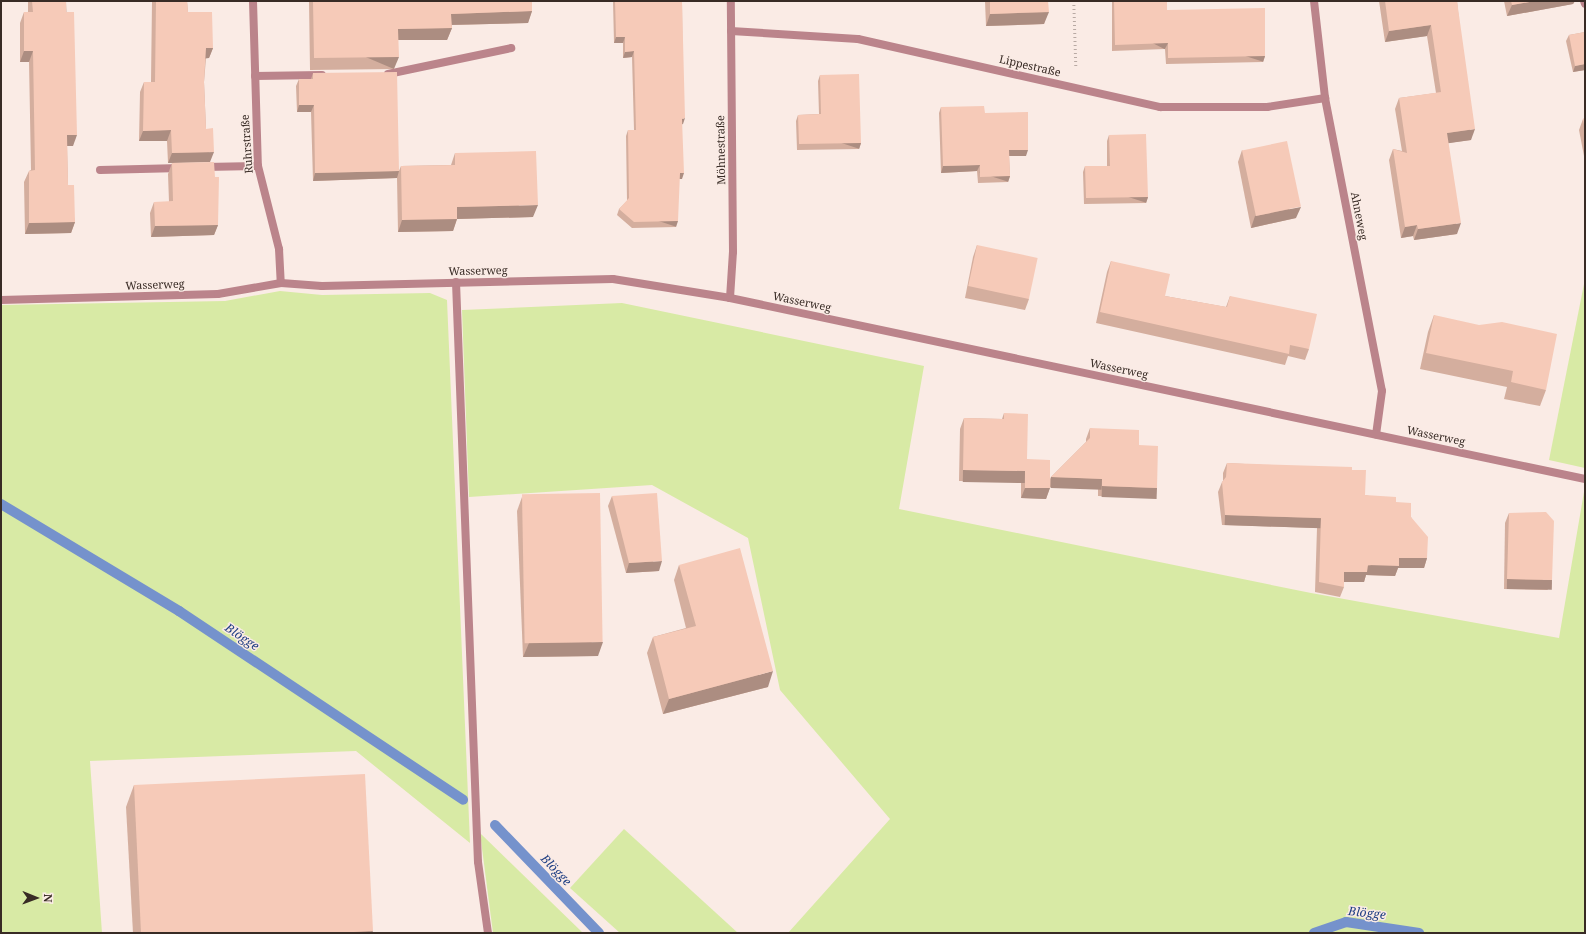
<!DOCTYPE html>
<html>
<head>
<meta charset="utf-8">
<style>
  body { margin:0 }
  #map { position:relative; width:1586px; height:934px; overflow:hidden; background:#faebe5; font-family:"Noto Serif",serif }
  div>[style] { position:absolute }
  .green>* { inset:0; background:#d8eaa5 }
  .stream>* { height:10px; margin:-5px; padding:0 5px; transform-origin:5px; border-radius:5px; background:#7592cc }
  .path>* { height:2.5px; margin-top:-1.25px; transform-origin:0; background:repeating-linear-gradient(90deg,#b8a9a3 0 1px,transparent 0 4px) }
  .service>* { height:8px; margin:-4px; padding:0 4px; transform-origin:4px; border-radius:4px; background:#bb848b }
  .minor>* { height:8px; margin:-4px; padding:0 4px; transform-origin:4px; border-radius:4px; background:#bb848b }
  .wall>* { inset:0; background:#d4ae9e }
  .shaded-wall>* { inset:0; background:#ac8d81; transform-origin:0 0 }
  .building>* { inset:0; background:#f6cab8; transform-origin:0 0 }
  span { translate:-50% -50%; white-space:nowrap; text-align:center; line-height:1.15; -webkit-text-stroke:3px #faebe5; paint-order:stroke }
  .street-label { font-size:11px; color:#382b25 }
  .water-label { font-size:12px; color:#1e3e83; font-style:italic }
  .frame { position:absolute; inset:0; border:2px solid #382b25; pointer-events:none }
  .north { position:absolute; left:16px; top:878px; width:40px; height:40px; -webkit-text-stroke:3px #faebe5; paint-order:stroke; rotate:91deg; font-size:11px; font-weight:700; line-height:16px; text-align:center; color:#382b25 }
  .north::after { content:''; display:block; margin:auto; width:14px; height:18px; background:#382b25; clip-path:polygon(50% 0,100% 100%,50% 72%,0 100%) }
</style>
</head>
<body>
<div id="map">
  <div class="green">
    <div style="clip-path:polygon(1585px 279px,1585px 468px,1549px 460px)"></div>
    <div style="clip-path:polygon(280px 291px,322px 295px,430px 293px,447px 300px,470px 843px,356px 751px,90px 761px,102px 933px,1px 933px,1px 305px,225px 301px)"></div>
    <div style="clip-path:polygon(622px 303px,924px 366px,899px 509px,1311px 593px,1559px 638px,1585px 486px,1585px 933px,788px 933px,890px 819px,780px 690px,748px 538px,652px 485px,469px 497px,462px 310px)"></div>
    <div style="clip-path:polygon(624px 829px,738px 933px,620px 933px,570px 888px)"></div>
    <div style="clip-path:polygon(480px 833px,583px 933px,493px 933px)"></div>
  </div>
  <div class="stream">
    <div style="left:1px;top:504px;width:208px;rotate:31deg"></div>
    <div style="left:179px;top:611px;width:341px;rotate:33.6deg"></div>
    <div style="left:495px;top:825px;width:150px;rotate:46.1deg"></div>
    <div style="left:1314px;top:933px;width:34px;rotate:-19deg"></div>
    <div style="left:1346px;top:922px;width:74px;rotate:8.6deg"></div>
  </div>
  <div class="path">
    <div style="left:1074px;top:1px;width:65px;rotate:88.2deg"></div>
  </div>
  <div class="service">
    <div style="left:1584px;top:1px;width:3px;rotate:72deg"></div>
    <div style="left:388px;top:74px;width:126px;rotate:-11.9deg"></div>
    <div style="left:255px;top:76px;width:67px;rotate:-0.9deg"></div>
    <div style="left:205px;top:167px;width:53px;rotate:-1.1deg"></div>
    <div style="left:100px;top:170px;width:81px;rotate:-1.4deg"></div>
  </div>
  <div class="minor">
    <div style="left:253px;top:1px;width:165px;rotate:88.3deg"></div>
    <div style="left:258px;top:166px;width:86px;rotate:75.8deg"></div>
    <div style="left:279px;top:249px;width:34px;rotate:87deg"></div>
    <div style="left:1314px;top:1px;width:98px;rotate:83.5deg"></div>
    <div style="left:1325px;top:98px;width:298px;rotate:79deg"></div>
    <div style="left:1382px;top:391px;width:44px;rotate:97.8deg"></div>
    <div style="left:731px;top:31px;width:127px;rotate:3.6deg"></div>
    <div style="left:858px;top:39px;width:310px;rotate:12.7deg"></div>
    <div style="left:1160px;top:107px;width:107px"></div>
    <div style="left:1267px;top:107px;width:59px;rotate:-8.8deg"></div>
    <div style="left:456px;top:282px;width:580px;rotate:87.83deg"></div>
    <div style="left:478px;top:862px;width:72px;rotate:82deg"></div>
    <div style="left:730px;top:298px;width:46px;rotate:-86.3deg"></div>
    <div style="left:733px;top:252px;width:251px;rotate:-90.5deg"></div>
    <div style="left:1px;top:300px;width:217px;rotate:-1.6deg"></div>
    <div style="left:218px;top:294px;width:64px;rotate:-9.9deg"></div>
    <div style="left:281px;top:283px;width:41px;rotate:4.2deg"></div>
    <div style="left:322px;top:286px;width:291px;rotate:-1.4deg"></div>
    <div style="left:613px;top:279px;width:119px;rotate:9.2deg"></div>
    <div style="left:730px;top:298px;width:874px;rotate:11.95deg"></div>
  </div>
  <div class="wall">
    <div style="clip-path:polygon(28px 1px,66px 1px,73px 146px,67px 146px,68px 185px,75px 222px,71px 233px,25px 234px,24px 182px,29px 171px,31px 170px,29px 62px,20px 62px,20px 23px,24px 12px,28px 12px)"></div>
    <div style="clip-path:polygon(152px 1px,187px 1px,188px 12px,213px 48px,209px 58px,206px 58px,204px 82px,206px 129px,210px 162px,168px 163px,167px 141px,139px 141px,140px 92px,144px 82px,151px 82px)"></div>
    <div style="clip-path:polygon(309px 1px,532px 1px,532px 11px,528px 23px,452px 25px,452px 28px,447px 40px,398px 40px,394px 69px,310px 70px)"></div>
    <div style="clip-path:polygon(613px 1px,682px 1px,683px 124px,682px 124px,682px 179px,679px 179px,676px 227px,632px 228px,617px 215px,619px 209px,627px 201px,626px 136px,628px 130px,634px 130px,632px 57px,623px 58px,623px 43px,614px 43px)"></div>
    <div style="clip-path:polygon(985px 1px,1048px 1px,1044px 24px,986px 26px)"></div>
    <div style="clip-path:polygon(1112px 1px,1167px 1px,1167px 10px,1265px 56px,1263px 62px,1166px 64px,1165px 49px,1112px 51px)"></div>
    <div style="clip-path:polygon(1379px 1px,1457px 1px,1471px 140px,1448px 143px,1457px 234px,1414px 240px,1413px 236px,1401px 238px,1389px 160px,1393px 149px,1402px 151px,1395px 109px,1399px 98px,1436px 93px,1427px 36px,1385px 42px)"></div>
    <div style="clip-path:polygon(1504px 1px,1575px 1px,1573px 4px,1507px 16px)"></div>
    <div style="clip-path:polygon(1585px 32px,1585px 70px,1573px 72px,1566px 41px,1569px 35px)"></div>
    <div style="clip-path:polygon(313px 73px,399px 171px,401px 166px,451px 165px,455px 153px,533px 217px,457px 219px,453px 231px,398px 232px,397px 178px,313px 181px,311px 112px,297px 112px,296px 86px,299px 79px,311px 79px)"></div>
    <div style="clip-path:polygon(820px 75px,861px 143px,859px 149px,797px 150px,796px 121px,798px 115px,819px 114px,818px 81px)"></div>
    <div style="clip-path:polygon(941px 107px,1026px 156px,1009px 156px,1010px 176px,1008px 182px,978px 183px,977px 171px,941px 173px,939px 113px)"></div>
    <div style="clip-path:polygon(1585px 118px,1585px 156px,1584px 156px,1579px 130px,1583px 119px)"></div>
    <div style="clip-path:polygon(1109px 135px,1148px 197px,1146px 203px,1084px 204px,1083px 172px,1085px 166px,1107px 166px,1107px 141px)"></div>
    <div style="clip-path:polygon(1242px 150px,1296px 218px,1251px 228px,1238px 162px)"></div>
    <div style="clip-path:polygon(172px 163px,218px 225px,214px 235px,151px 237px,150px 213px,154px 202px,169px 202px,168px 174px)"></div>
    <div style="clip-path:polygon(977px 245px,1029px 299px,1025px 310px,965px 298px,973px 257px)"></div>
    <div style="clip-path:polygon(1111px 261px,1165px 296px,1226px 307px,1230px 296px,1309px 349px,1305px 360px,1288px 356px,1285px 365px,1096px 323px,1107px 272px)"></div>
    <div style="clip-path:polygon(1434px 315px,1546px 390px,1540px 406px,1504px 399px,1507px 387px,1420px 369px,1428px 332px)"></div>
    <div style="clip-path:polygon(1004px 413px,1027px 459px,1050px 479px,1051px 477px,1086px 442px,1086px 439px,1090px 428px,1139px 445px,1157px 488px,1153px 498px,1098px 496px,1098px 489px,1050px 487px,1046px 499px,1021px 498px,1021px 482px,959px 481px,960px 429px,964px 418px,1002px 419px)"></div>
    <div style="clip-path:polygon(1227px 463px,1352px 470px,1365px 495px,1396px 502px,1411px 517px,1427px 558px,1424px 568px,1398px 568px,1395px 576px,1366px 575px,1364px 582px,1344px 582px,1344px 587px,1340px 597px,1315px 592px,1317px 528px,1222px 525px,1218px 492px,1222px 482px,1223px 481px,1223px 473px)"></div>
    <div style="clip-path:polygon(612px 496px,659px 571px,626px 573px,608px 506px)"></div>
    <div style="clip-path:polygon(522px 497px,598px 656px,523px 657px,517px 511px)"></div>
    <div style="clip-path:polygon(1509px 513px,1548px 590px,1504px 589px,1505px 523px)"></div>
    <div style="clip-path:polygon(679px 565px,768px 687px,663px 714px,647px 653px,653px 637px,686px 628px,674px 580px)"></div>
    <div style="clip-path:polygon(134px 785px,372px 933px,133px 933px,126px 807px)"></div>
  </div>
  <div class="shaded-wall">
    <div style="clip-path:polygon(1535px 1px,1575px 1px,1573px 4px,1507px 16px,1512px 5px)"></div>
    <div style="clip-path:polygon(532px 11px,528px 23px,447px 25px,451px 14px)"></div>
    <div style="clip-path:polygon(1049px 12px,1044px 24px,986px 26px,990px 14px)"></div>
    <div style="clip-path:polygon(1431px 25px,1427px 36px,1385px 42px,1389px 31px)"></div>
    <div style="clip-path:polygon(452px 28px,447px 40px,394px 40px,398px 29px)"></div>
    <div style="clip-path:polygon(616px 37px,625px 37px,623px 43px,614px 43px)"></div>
    <div style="left:1168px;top:43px;width:7px;height:53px;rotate:117deg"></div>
    <div style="clip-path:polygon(206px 48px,213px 48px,209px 58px,202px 59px)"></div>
    <div style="clip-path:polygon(24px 51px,33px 51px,29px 62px,20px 62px)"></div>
    <div style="clip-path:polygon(634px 51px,632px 57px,623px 58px,625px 52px)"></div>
    <div style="left:1265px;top:56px;width:6px;height:97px;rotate:108deg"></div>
    <div style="left:399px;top:57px;width:13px;height:85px;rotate:113deg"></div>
    <div style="clip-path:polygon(1585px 64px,1585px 70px,1573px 72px,1575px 66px)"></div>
    <div style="clip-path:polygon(299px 105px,314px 105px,311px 112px,297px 112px)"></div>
    <div style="clip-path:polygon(685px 118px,683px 124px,680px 125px,682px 119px)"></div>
    <div style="clip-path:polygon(1475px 129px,1471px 140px,1443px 144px,1447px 133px)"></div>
    <div style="clip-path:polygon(171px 130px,167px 141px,139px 141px,143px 131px)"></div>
    <div style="clip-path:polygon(67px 135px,77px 135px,73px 146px,63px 146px)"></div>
    <div style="left:861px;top:143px;width:6px;height:62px;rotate:108deg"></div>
    <div style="clip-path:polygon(1009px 150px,1028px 150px,1026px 156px,1007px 156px)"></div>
    <div style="clip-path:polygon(214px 152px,210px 162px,168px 163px,172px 153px)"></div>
    <div style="clip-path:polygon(980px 165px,977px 171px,941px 173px,943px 166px)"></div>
    <div style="clip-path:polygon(399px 171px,397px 178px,313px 181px,315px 173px)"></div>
    <div style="clip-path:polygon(680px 173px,684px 173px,682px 179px,677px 179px)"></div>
    <div style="left:1010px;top:176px;width:6px;height:30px;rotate:108deg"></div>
    <div style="left:1148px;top:197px;width:6px;height:62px;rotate:108deg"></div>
    <div style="clip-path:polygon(538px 205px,533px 217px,457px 219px,453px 231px,398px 232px,402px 220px,457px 207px)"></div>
    <div style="clip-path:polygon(1301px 207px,1296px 218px,1251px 228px,1255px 216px)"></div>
    <div style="left:678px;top:221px;width:6px;height:44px;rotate:108deg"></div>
    <div style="clip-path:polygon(75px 222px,71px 233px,25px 234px,29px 223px)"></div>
    <div style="clip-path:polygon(1461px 223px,1457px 234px,1414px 240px,1418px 229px)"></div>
    <div style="clip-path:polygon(218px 225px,214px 235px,151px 237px,155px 226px)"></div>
    <div style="clip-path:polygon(1417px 225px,1413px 236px,1401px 238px,1405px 227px)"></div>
    <div style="left:963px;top:470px;width:62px;height:12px;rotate:1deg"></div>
    <div style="left:1051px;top:477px;width:51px;height:11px;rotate:2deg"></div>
    <div style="left:1102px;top:486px;width:55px;height:11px;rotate:2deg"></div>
    <div style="clip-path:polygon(1025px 488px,1050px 488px,1046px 499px,1021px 498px)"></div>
    <div style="left:1225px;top:515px;width:96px;height:10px;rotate:2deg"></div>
    <div style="clip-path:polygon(1399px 558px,1427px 558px,1424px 568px,1398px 568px,1395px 576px,1366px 575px,1364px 582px,1340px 582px,1344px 572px)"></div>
    <div style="clip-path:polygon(662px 561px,659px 571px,626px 573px,629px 563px)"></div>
    <div style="left:1507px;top:579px;width:45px;height:10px;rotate:1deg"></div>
    <div style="clip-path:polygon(603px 642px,598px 656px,523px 657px,529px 643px)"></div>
    <div style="clip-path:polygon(773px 671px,768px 687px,663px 714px,669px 699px)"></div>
    <div style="clip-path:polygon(373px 931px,372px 933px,334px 933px)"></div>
  </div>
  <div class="building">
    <div style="clip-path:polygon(32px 1px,66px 1px,66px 12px,74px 12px,77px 135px,67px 135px,68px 185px,74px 185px,75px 222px,29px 223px,29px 171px,35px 170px,33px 51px,24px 51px,24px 12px,33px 12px)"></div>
    <div style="clip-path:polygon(156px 1px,187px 1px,188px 12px,212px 12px,213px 48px,206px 48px,204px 82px,206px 129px,213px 128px,214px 152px,172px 153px,171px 130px,143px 131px,144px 82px,155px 82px)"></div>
    <div style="clip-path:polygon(313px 1px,532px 1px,532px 11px,451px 14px,452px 28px,398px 29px,399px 57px,314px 58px)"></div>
    <div style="clip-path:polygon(615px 1px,682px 1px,685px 118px,682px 119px,684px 173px,680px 173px,678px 221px,634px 222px,619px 209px,629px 198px,628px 130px,636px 130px,634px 51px,625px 52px,625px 37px,616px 37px)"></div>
    <div style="clip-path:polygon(990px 1px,1048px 1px,1049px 12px,990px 14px)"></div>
    <div style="clip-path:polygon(1114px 1px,1167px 1px,1167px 10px,1265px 8px,1265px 56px,1168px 58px,1168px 43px,1115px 45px)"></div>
    <div style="clip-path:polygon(1385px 1px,1457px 1px,1475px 129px,1447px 133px,1461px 223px,1418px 229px,1417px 225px,1405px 227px,1393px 149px,1407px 153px,1399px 98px,1441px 92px,1431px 25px,1389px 31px)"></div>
    <div style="clip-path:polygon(1511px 1px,1535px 1px,1512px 5px)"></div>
    <div style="clip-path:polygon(1585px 32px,1585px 64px,1575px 66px,1569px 35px)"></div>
    <div style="clip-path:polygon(397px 72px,399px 171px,315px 173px,314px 105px,299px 105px,299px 79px,313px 79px,313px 73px)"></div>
    <div style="clip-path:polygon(859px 74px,861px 143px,799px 144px,798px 115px,821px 114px,820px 75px)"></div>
    <div style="clip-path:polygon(984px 106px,985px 113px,1028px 112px,1028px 150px,1009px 150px,1010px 176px,980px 177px,980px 165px,943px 166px,941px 107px)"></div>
    <div style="clip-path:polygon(1585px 118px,1585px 130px,1583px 119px)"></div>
    <div style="clip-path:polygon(1146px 134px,1148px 197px,1086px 198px,1085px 166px,1110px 166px,1109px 135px)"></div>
    <div style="left:1287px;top:141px;width:67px;height:46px;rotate:78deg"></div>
    <div style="clip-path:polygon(536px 151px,538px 205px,457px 207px,457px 219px,402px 220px,401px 166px,455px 165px,455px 153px)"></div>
    <div style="clip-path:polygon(214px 162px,215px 177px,219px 177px,218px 225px,155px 226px,154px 202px,173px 201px,172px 163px)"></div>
    <div style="left:977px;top:245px;width:62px;height:42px;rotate:12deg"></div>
    <div style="clip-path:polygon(1111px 261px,1170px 274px,1165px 296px,1227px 307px,1230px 296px,1317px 314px,1309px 349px,1290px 345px,1289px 354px,1100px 312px)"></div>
    <div style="clip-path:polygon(1434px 315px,1479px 325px,1502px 322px,1557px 334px,1546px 390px,1511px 382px,1513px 371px,1426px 353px)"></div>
    <div style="clip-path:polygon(1004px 413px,1028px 414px,1027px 459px,1050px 460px,1050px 488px,1025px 488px,1025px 471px,963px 470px,964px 418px,1004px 419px)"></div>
    <div style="clip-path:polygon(1090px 428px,1139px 430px,1139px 445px,1158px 446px,1157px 488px,1102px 486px,1102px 479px,1051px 477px,1090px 438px)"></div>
    <div style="clip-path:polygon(1227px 463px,1352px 467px,1352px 470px,1366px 470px,1365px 495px,1396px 497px,1396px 502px,1411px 503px,1411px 517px,1428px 537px,1427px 558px,1399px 558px,1399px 566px,1368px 565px,1367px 572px,1344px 572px,1344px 587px,1319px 582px,1321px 518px,1225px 515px,1222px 482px,1226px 477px)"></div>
    <div style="left:600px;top:493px;width:149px;height:78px;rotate:89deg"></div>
    <div style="clip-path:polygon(657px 493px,662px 561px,629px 563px,612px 496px)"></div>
    <div style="clip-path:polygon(1546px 512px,1554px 521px,1552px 580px,1507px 579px,1509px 513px)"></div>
    <div style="clip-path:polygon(740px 548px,773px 671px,669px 699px,653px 637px,696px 626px,679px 565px)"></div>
    <div style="clip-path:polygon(365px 774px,373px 931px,334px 933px,141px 933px,134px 785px)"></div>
  </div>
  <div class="street-label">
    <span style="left:1030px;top:66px;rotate:13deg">Lippestraße</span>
    <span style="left:247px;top:144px;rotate:-94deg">Ruhrstraße</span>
    <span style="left:721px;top:150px;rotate:-91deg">Möhnestraße</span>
    <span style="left:1359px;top:216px;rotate:79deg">Ahneweg</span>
    <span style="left:478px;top:271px;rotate:-1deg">Wasserweg</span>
    <span style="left:155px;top:285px;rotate:-2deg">Wasserweg</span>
    <span style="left:802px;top:302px;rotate:12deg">Wasserweg</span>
    <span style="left:1119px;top:369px;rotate:12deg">Wasserweg</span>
    <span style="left:1436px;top:436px;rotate:12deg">Wasserweg</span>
  </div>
  <div class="water-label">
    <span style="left:242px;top:637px;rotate:34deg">Blögge</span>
    <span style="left:556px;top:870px;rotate:46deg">Blögge</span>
    <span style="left:1367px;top:913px;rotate:6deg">Blögge</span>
  </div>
  <div class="frame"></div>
  <div class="north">N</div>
</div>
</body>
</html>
